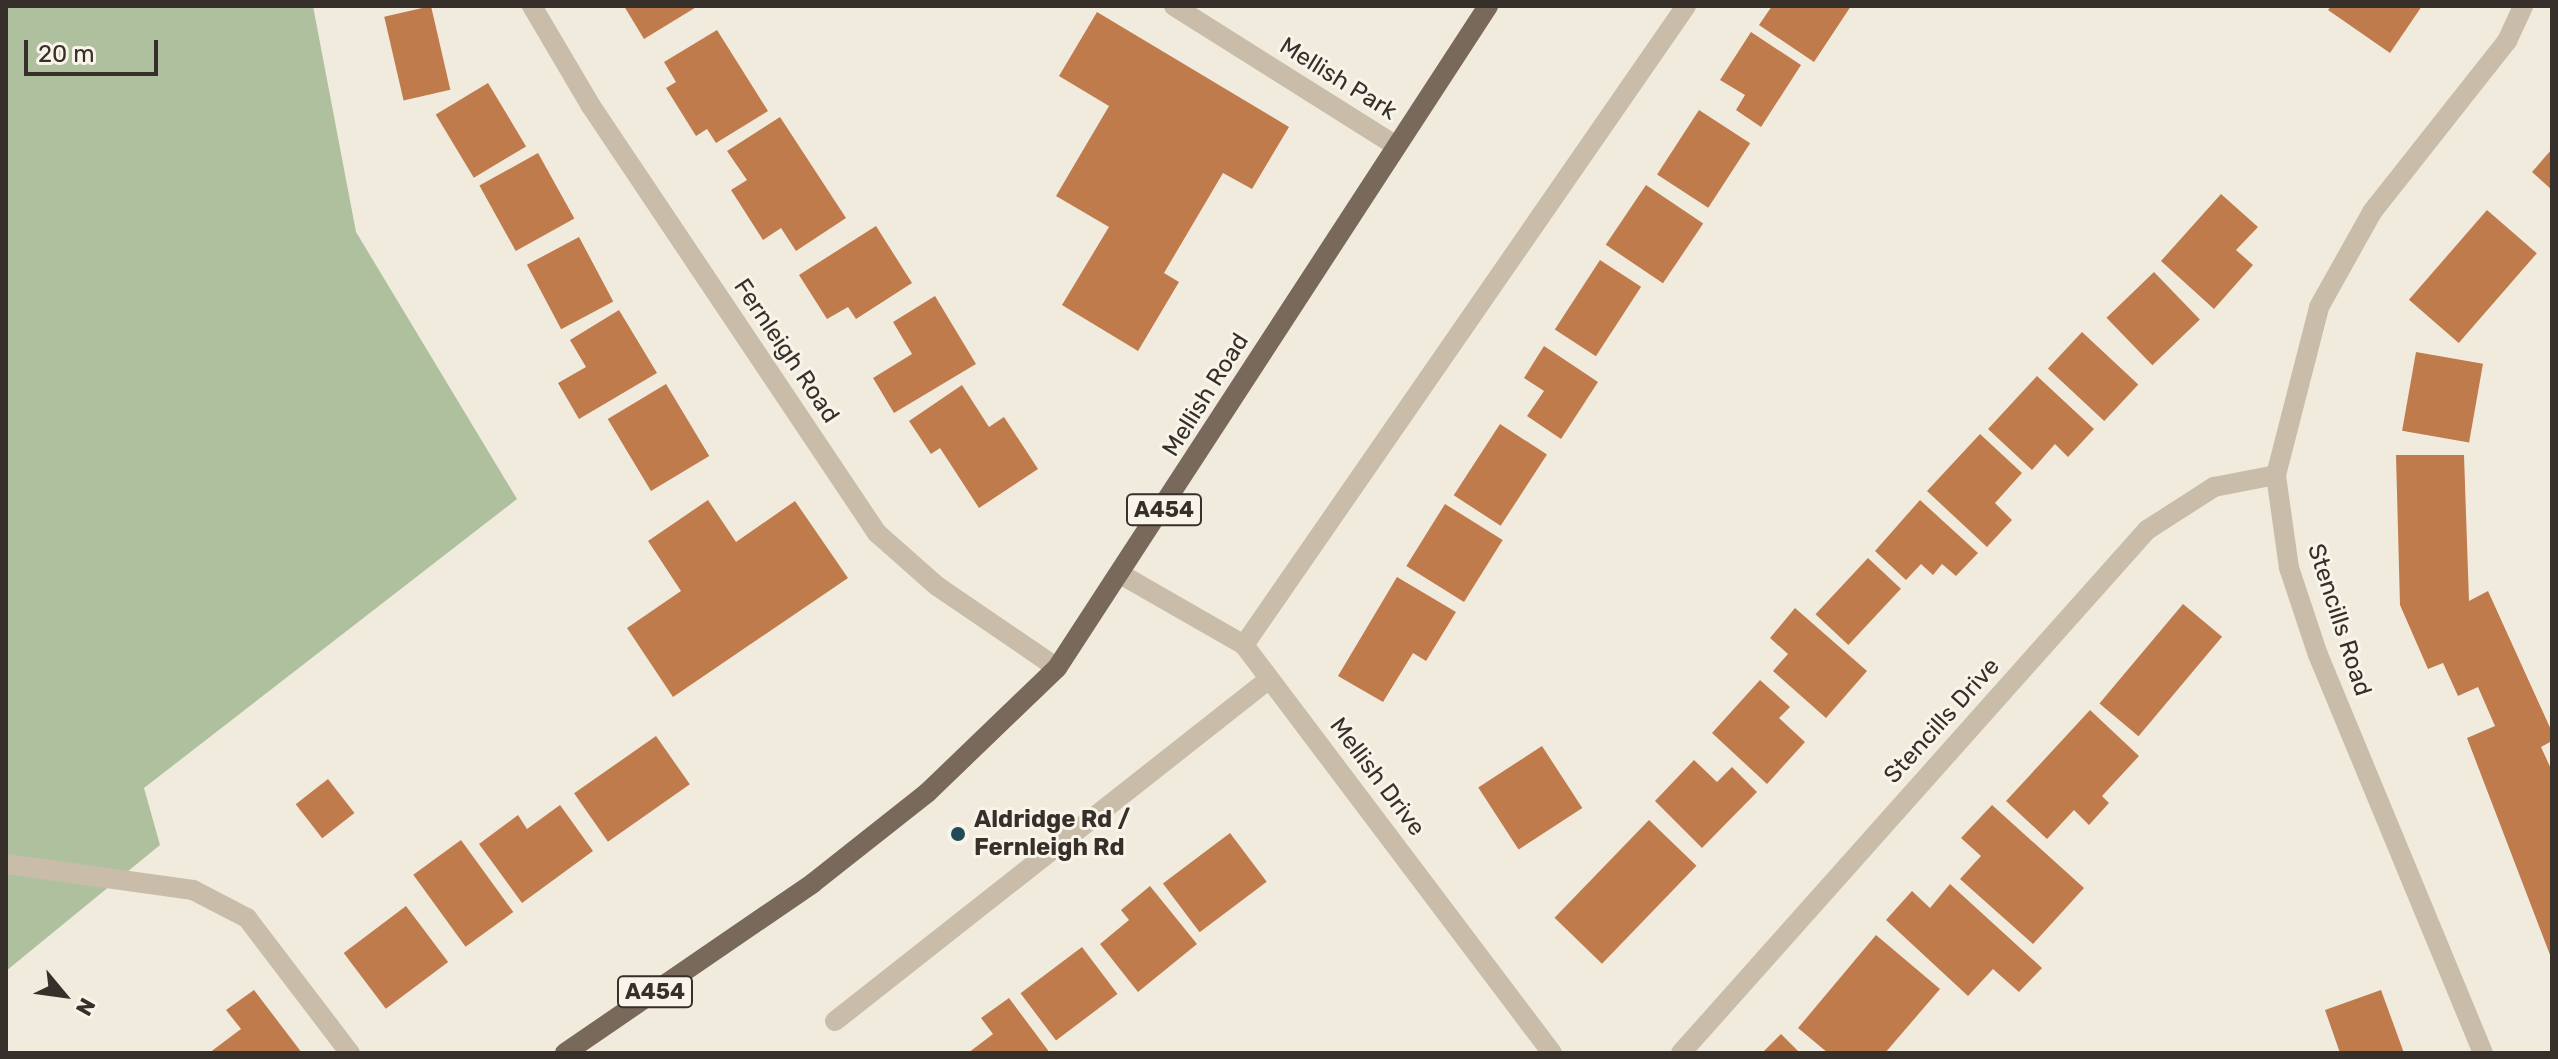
<!DOCTYPE html>
<html>
<head>
<meta charset="utf-8">
<style>
  body { margin:0 }
  #map { position:relative; width:2558px; height:1059px; overflow:hidden; background:#f1ebde; font-family:Rubik,sans-serif }
  div>[style] { position:absolute }
  .green>* { inset:0; background:#afc09e }
  .building>* { inset:0; background:#c07b4d; transform-origin:0 0 }
  .service>* { height:20px; margin:-10px; padding:0 10px; transform-origin:10px; border-radius:10px; background:#c9bdaa }
  .minor>* { height:20px; margin:-10px; padding:0 10px; transform-origin:10px; border-radius:10px; background:#c9bdaa }
  .primary>* { height:20px; margin:-10px; padding:0 10px; transform-origin:10px; border-radius:10px; background:#78695b }
  .dots>* { width:22px; height:22px; translate:-50% -50%; box-sizing:border-box; border:4px solid #f9f4ea; border-radius:50% }
  span { translate:-50% -50%; white-space:nowrap; text-align:center; line-height:1.15; -webkit-text-stroke:6px #f9f4ea; paint-order:stroke }
  .shield-label span { padding:2px 6px; background:#f9f4ea; border:2px solid; border-radius:6px; -webkit-text-stroke-width:0 }
  .shield-label { font-size:22px; color:#372f29; font-weight:700 }
  .street-label { font-size:24px; color:#372f29 }
  .poi-label { font-size:24px; color:#372f29; font-weight:700 }
  .left { translate:0 -50%; text-align:left }
  .frame { position:absolute; inset:0; border:8px solid #372f29; pointer-events:none }
  .north { position:absolute; left:24px; top:955px; width:80px; height:80px; -webkit-text-stroke:6px #f9f4ea; paint-order:stroke; rotate:119deg; font-size:22px; font-weight:700; line-height:32px; text-align:center; color:#372f29 }
  .north::after { content:''; display:block; margin:auto; width:28px; height:36px; background:#372f29; clip-path:polygon(50% 0,100% 100%,50% 72%,0 100%) }
  .scale { position:absolute; left:24px; top:40px; width:134px; height:36px; box-sizing:border-box; border:4px solid #372f29; border-top:0; padding-left:10px; font-size:24px; line-height:28px; white-space:nowrap; color:#372f29; -webkit-text-stroke:6px #f9f4ea; paint-order:stroke }
</style>
</head>
<body>
<div id="map">
  <div class="green">
    <div style="clip-path:polygon(6px 6px,313px 6px,356px 232px,517px 499px,144px 788px,160px 845px,6px 971px)"></div>
  </div>
  <div class="building">
    <div style="left:431px;top:6px;width:86px;height:48px;rotate:77deg"></div>
    <div style="clip-path:polygon(624px 6px,698px 6px,644px 39px)"></div>
    <div style="clip-path:polygon(1772px 6px,1851px 6px,1814px 62px,1759px 25px)"></div>
    <div style="clip-path:polygon(2331px 6px,2422px 6px,2390px 53px,2328px 10px)"></div>
    <div style="clip-path:polygon(1097px 12px,1289px 127px,1252px 189px,1223px 173px,1164px 273px,1179px 282px,1138px 351px,1062px 305px,1109px 227px,1056px 196px,1109px 106px,1059px 76px)"></div>
    <div style="clip-path:polygon(717px 30px,768px 111px,716px 143px,707px 129px,696px 136px,666px 88px,676px 82px,664px 62px)"></div>
    <div style="clip-path:polygon(1751px 32px,1801px 65px,1761px 127px,1736px 110px,1745px 95px,1720px 80px)"></div>
    <div style="left:488px;top:83px;width:74px;height:61px;rotate:59deg"></div>
    <div style="left:1699px;top:110px;width:61px;height:77px;rotate:33deg"></div>
    <div style="clip-path:polygon(780px 117px,846px 218px,796px 251px,781px 228px,763px 240px,731px 190px,747px 180px,727px 151px)"></div>
    <div style="clip-path:polygon(2552px 149px,2552px 190px,2532px 172px)"></div>
    <div style="left:538px;top:153px;width:75px;height:67px;rotate:61deg"></div>
    <div style="left:1646px;top:185px;width:69px;height:72px;rotate:34deg"></div>
    <div style="clip-path:polygon(2221px 194px,2258px 227px,2236px 250px,2253px 265px,2214px 309px,2161px 261px)"></div>
    <div style="left:2487px;top:210px;width:66px;height:119px;rotate:41deg"></div>
    <div style="clip-path:polygon(876px 226px,912px 283px,856px 319px,848px 307px,827px 319px,799px 275px)"></div>
    <div style="left:579px;top:237px;width:73px;height:59px;rotate:62deg"></div>
    <div style="left:1600px;top:260px;width:49px;height:83px;rotate:33deg"></div>
    <div style="left:2154px;top:272px;width:66px;height:66px;rotate:46deg"></div>
    <div style="clip-path:polygon(935px 296px,976px 364px,894px 413px,873px 378px,912px 354px,893px 322px)"></div>
    <div style="clip-path:polygon(619px 310px,657px 373px,579px 419px,558px 383px,586px 367px,570px 340px)"></div>
    <div style="left:2082px;top:332px;width:77px;height:50px;rotate:43deg"></div>
    <div style="clip-path:polygon(1544px 346px,1598px 382px,1561px 439px,1527px 416px,1544px 391px,1524px 378px)"></div>
    <div style="left:2416px;top:352px;width:68px;height:80px;rotate:10deg"></div>
    <div style="clip-path:polygon(2037px 376px,2094px 429px,2068px 457px,2055px 444px,2032px 470px,1988px 429px)"></div>
    <div style="left:666px;top:384px;width:84px;height:68px;rotate:59deg"></div>
    <div style="clip-path:polygon(962px 385px,989px 427px,1004px 417px,1038px 469px,979px 508px,940px 448px,931px 454px,909px 421px)"></div>
    <div style="left:1500px;top:424px;width:56px;height:85px;rotate:33deg"></div>
    <div style="clip-path:polygon(1980px 434px,2022px 473px,1995px 503px,2012px 520px,1987px 547px,1927px 491px)"></div>
    <div style="clip-path:polygon(2396px 455px,2464px 455px,2469px 601px,2488px 591px,2552px 732px,2552px 741px,2541px 747px,2552px 771px,2552px 960px,2467px 738px,2495px 726px,2478px 687px,2458px 696px,2443px 663px,2428px 669px,2400px 605px)"></div>
    <div style="clip-path:polygon(708px 500px,736px 542px,795px 501px,848px 578px,673px 697px,627px 628px,681px 591px,648px 541px)"></div>
    <div style="clip-path:polygon(1920px 500px,1978px 553px,1956px 576px,1942px 564px,1933px 575px,1921px 564px,1906px 580px,1875px 551px)"></div>
    <div style="left:1445px;top:504px;width:68px;height:73px;rotate:32deg"></div>
    <div style="left:1868px;top:558px;width:45px;height:77px;rotate:43deg"></div>
    <div style="clip-path:polygon(1397px 577px,1456px 612px,1426px 661px,1413px 653px,1383px 702px,1338px 676px)"></div>
    <div style="left:2183px;top:604px;width:51px;height:130px;rotate:40deg"></div>
    <div style="clip-path:polygon(1795px 608px,1867px 671px,1826px 718px,1773px 671px,1788px 654px,1770px 638px)"></div>
    <div style="clip-path:polygon(1760px 680px,1790px 707px,1779px 718px,1805px 742px,1767px 784px,1712px 733px)"></div>
    <div style="clip-path:polygon(2090px 710px,2139px 756px,2102px 796px,2109px 803px,2089px 825px,2074px 810px,2047px 839px,2006px 801px)"></div>
    <div style="left:656px;top:736px;width:59px;height:100px;rotate:55deg"></div>
    <div style="left:1542px;top:746px;width:74px;height:76px;rotate:57deg"></div>
    <div style="clip-path:polygon(1694px 760px,1717px 782px,1732px 767px,1757px 792px,1702px 848px,1655px 801px)"></div>
    <div style="left:328px;top:779px;width:43px;height:41px;rotate:52deg"></div>
    <div style="clip-path:polygon(560px 805px,593px 851px,522px 903px,479px 844px,518px 815px,527px 829px)"></div>
    <div style="clip-path:polygon(1992px 805px,2084px 888px,2033px 944px,1960px 879px,1981px 856px,1961px 838px)"></div>
    <div style="left:1649px;top:820px;width:66px;height:136px;rotate:44deg"></div>
    <div style="left:1230px;top:833px;width:61px;height:84px;rotate:53deg"></div>
    <div style="left:461px;top:840px;width:89px;height:59px;rotate:54deg"></div>
    <div style="clip-path:polygon(1950px 884px,2042px 968px,2019px 992px,1993px 969px,1968px 996px,1886px 920px,1912px 891px,1930px 908px)"></div>
    <div style="clip-path:polygon(1150px 886px,1197px 944px,1138px 992px,1100px 944px,1129px 920px,1121px 910px)"></div>
    <div style="left:406px;top:906px;width:70px;height:78px;rotate:53deg"></div>
    <div style="clip-path:polygon(1876px 935px,1940px 989px,1885px 1053px,1828px 1053px,1798px 1028px)"></div>
    <div style="left:1082px;top:947px;width:59px;height:77px;rotate:53deg"></div>
    <div style="clip-path:polygon(254px 990px,302px 1053px,209px 1053px,241px 1029px,226px 1010px)"></div>
    <div style="clip-path:polygon(2381px 990px,2404px 1053px,2340px 1053px,2325px 1010px)"></div>
    <div style="clip-path:polygon(1009px 998px,1050px 1053px,968px 1053px,993px 1034px,981px 1018px)"></div>
    <div style="clip-path:polygon(1781px 1034px,1800px 1053px,1762px 1053px)"></div>
  </div>
  <div class="service">
    <div style="left:6px;top:864px;width:189px;rotate:7.9deg"></div>
    <div style="left:193px;top:890px;width:61px;rotate:27.4deg"></div>
    <div style="left:247px;top:918px;width:170px;rotate:52.7deg"></div>
  </div>
  <div class="minor">
    <div style="left:532px;top:6px;width:116px;rotate:59.5deg"></div>
    <div style="left:591px;top:106px;width:514px;rotate:56.19deg"></div>
    <div style="left:877px;top:533px;width:80px;rotate:41.5deg"></div>
    <div style="left:937px;top:586px;width:145px;rotate:34.3deg"></div>
    <div style="left:1174px;top:6px;width:259px;rotate:32.2deg"></div>
    <div style="left:1122px;top:575px;width:141px;rotate:29.8deg"></div>
    <div style="left:1244px;top:645px;width:511px;rotate:52.95deg"></div>
    <div style="left:1244px;top:645px;width:777px;rotate:-55.33deg"></div>
    <div style="left:835px;top:1021px;width:551px;rotate:-38.22deg"></div>
    <div style="left:1681px;top:1053px;width:700px;rotate:-48.3deg"></div>
    <div style="left:2147px;top:530px;width:80px;rotate:-32.7deg"></div>
    <div style="left:2214px;top:487px;width:63px;rotate:-11deg"></div>
    <div style="left:2483px;top:1053px;width:431px;rotate:-112.5deg"></div>
    <div style="left:2318px;top:655px;width:92px;rotate:-108.4deg"></div>
    <div style="left:2289px;top:568px;width:94px;rotate:-98deg"></div>
    <div style="left:2276px;top:475px;width:173px;rotate:-75.6deg"></div>
    <div style="left:2319px;top:307px;width:109px;rotate:-60.8deg"></div>
    <div style="left:2372px;top:212px;width:218px;rotate:-51.7deg"></div>
    <div style="left:2507px;top:41px;width:38px;rotate:-65deg"></div>
  </div>
  <div class="primary">
    <div style="left:565px;top:1053px;width:301px;rotate:-34.4deg"></div>
    <div style="left:813px;top:883px;width:145px;rotate:-38.3deg"></div>
    <div style="left:927px;top:793px;width:180px;rotate:-43.9deg"></div>
    <div style="left:1057px;top:668px;width:790px;rotate:-56.93deg"></div>
  </div>
  <div class="dots">
    <div style="left:958px;top:834px;background:#204a56"></div>
  </div>
  <div class="shield-label">
    <span style="left:1164px;top:510px">A454</span>
    <span style="left:655px;top:992px">A454</span>
  </div>
  <div class="street-label">
    <span style="left:1338px;top:79px;rotate:32deg">Mellish Park</span>
    <span style="left:786px;top:351px;rotate:56deg">Fernleigh Road</span>
    <span style="left:1206px;top:395px;rotate:-58deg">Mellish Road</span>
    <span style="left:2339px;top:620px;rotate:72deg">Stencills Road</span>
    <span style="left:1942px;top:721px;rotate:-48deg">Stencills Drive</span>
    <span style="left:1377px;top:777px;rotate:53deg">Mellish Drive</span>
  </div>
  <div class="poi-label">
    <span class="left" style="left:974px;top:834px">Aldridge Rd /<br>Fernleigh Rd</span>
  </div>
  <div class="frame"></div>
  <div class="north">N</div>
  <div class="scale">20 m</div>
</div>
</body>
</html>
